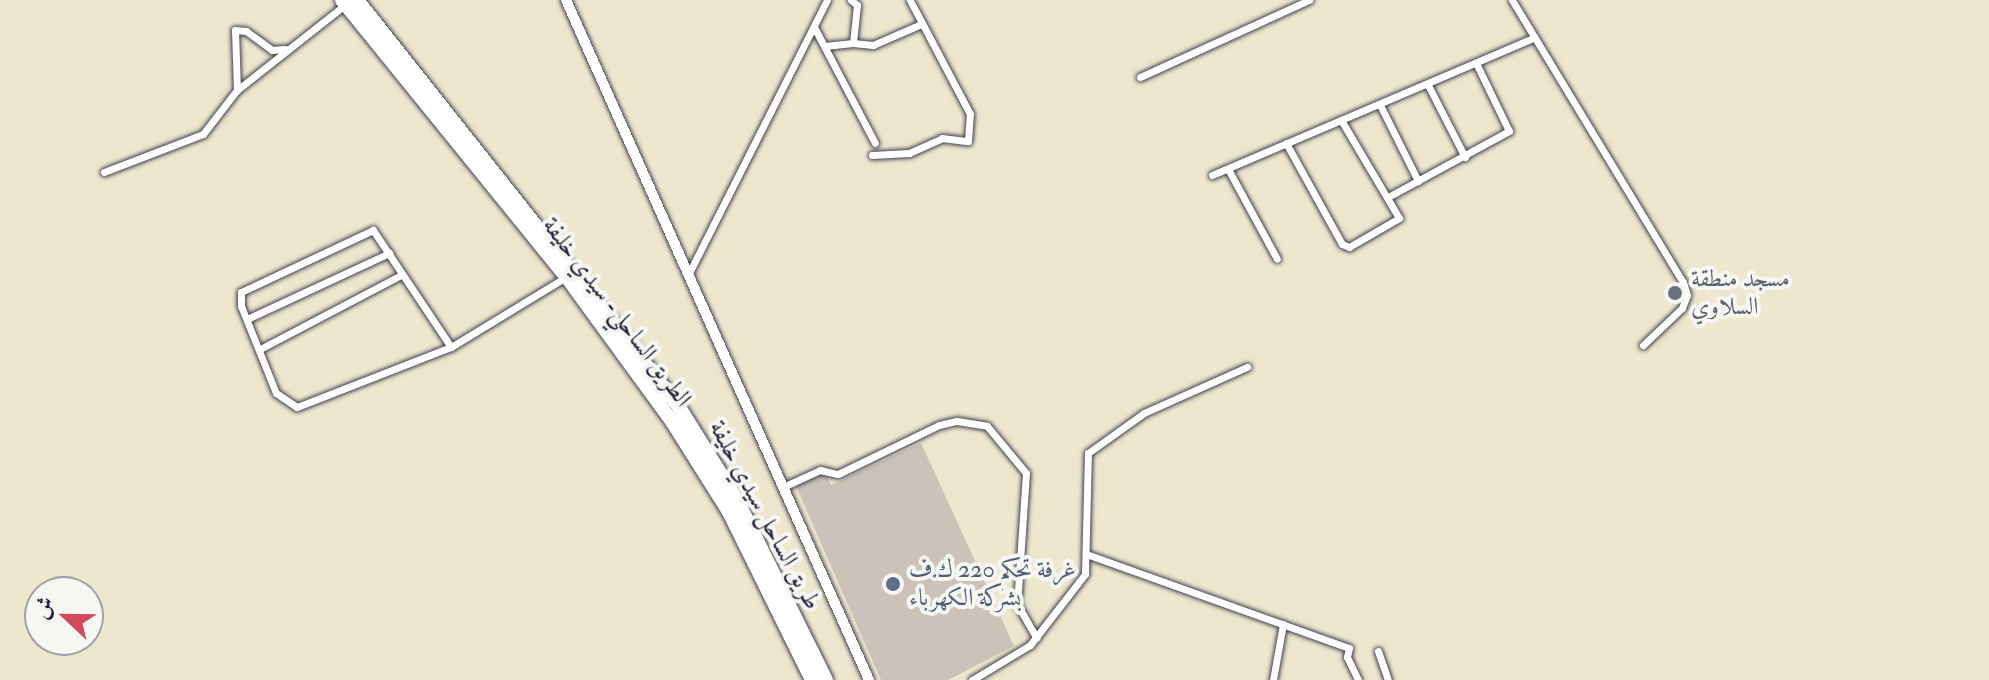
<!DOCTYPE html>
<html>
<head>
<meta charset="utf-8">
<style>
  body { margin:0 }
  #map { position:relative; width:1989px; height:680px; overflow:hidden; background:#eee7ce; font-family:"IM FELL Double Pica",Amiri,serif }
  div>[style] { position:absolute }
  .industrial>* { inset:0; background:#ccc2b9 }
  .roads { filter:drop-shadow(0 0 2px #414051) drop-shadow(0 0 2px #414051) }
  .street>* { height:7px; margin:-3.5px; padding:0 3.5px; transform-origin:3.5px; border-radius:3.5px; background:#fff }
  .secondary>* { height:10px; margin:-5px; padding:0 5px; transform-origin:5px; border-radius:5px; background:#fff }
  .highway>* { height:14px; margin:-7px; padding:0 7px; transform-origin:7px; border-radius:7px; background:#fff }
  .dots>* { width:22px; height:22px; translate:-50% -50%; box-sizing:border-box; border:4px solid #f6f6f2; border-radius:50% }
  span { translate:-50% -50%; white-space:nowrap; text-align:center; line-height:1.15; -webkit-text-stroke:8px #f6f6f2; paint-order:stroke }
  .worship-label { font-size:24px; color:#5b616d }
  .left { translate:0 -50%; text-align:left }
  .street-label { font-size:24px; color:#22223b }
  .service-label { font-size:24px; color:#4e5e75 }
  .north { position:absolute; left:24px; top:576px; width:80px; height:80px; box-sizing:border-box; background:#f6f6f2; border:2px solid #a1a1a9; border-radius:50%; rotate:292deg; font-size:22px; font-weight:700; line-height:32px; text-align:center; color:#22223b }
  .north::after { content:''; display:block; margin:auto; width:28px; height:36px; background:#d1495b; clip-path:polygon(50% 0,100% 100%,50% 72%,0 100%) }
</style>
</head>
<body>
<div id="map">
  <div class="industrial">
    <div style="clip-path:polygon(921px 443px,1014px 646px,948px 680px,881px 680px,795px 484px,824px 471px,831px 485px)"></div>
  </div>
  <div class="roads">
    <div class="street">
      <div style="left:1512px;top:0;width:330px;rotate:58.8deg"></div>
      <div style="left:1683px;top:282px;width:14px;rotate:73deg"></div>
      <div style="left:1687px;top:295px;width:14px;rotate:111deg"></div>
      <div style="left:1682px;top:308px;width:54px;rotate:136.5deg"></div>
      <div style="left:814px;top:27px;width:131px;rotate:62.3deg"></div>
      <div style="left:853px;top:43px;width:20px;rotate:6deg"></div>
      <div style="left:873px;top:45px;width:52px;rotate:-23.6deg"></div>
      <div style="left:825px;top:46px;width:28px;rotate:-6deg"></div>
      <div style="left:853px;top:43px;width:38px;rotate:-84deg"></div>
      <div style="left:857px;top:5px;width:8px;rotate:-140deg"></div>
      <div style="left:1140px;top:77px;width:186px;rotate:-24.5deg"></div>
      <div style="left:1428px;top:85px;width:81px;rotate:62.8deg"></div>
      <div style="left:237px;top:90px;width:60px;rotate:-91.9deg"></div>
      <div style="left:235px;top:30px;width:11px;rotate:5deg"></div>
      <div style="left:246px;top:31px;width:32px;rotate:36deg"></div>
      <div style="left:272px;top:50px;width:13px;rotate:-4deg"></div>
      <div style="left:1380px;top:105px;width:85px;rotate:63.4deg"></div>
      <div style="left:1286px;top:143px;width:115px;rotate:61deg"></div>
      <div style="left:1342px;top:244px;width:8px;rotate:23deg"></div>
      <div style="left:1349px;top:247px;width:58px;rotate:-30.1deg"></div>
      <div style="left:1399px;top:218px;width:114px;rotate:-120.6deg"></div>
      <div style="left:872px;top:155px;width:37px;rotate:-3deg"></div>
      <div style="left:909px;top:153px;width:36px;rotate:-24deg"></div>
      <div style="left:942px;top:138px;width:26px;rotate:7deg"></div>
      <div style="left:968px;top:141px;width:27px;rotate:-86deg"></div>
      <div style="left:970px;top:114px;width:129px;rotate:-117.8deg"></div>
      <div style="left:1228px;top:169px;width:102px;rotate:61.4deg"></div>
      <div style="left:104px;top:172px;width:106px;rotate:-21deg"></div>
      <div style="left:203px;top:134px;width:56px;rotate:-52.3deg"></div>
      <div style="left:237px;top:90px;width:139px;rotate:-38.3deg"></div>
      <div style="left:1212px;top:175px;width:351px;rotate:-23.1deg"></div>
      <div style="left:1388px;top:197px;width:138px;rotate:-28.6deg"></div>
      <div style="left:1509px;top:131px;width:73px;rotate:-115.9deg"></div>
      <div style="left:688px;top:275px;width:308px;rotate:-63.2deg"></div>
      <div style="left:247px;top:319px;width:157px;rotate:-24.9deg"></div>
      <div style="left:451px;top:347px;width:141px;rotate:-123.7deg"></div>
      <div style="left:373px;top:230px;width:146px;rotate:154.8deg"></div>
      <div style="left:241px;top:292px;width:14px;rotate:90deg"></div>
      <div style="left:241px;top:306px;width:94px;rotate:68.1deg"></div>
      <div style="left:276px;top:393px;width:25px;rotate:34deg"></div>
      <div style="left:297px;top:407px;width:165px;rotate:-21.3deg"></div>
      <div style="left:451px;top:347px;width:135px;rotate:-31.3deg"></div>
      <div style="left:262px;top:348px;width:157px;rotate:-27.7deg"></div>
      <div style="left:783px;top:487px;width:41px;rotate:-24.7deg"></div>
      <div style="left:820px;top:470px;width:18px;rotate:13deg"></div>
      <div style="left:838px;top:474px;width:112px;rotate:-25.9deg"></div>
      <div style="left:939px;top:425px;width:18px;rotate:-13deg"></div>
      <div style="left:957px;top:421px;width:30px;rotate:9deg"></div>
      <div style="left:987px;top:426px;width:61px;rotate:50.3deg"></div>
      <div style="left:1026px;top:473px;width:131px;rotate:93.9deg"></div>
      <div style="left:1017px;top:604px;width:39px;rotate:60deg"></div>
      <div style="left:1089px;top:555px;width:276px;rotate:19.7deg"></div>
      <div style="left:1349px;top:648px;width:9px;rotate:103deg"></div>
      <div style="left:1347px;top:657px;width:25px;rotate:64deg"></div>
      <div style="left:1378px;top:651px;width:31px;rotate:71deg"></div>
      <div style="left:972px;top:680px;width:68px;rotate:-31.1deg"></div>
      <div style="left:1030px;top:645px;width:90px;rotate:-52.2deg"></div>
      <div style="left:1085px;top:574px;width:121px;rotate:-88.6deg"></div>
      <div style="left:1088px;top:453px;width:69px;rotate:-35.5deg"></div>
      <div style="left:1144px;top:413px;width:113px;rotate:-24.1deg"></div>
      <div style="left:1273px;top:680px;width:57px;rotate:-79.9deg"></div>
    </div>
    <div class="secondary">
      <div style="left:566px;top:0;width:744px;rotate:65.98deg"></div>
    </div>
    <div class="highway">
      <div style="left:342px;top:0;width:369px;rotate:51deg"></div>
      <div style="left:574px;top:287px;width:168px;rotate:53.9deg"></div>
      <div style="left:673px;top:423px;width:105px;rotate:57.8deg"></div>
      <div style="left:729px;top:512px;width:187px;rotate:63.7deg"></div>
      <div style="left:357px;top:0;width:515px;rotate:51.62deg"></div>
      <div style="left:677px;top:404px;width:113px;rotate:58deg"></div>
      <div style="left:737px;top:500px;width:201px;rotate:63.7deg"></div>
    </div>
  </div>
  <div class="dots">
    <div style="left:1675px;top:293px;background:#6b7280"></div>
    <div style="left:893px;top:584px;background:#5c6f8a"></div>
  </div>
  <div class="worship-label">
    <span class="left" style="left:1691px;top:293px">مسجد منطقة<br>السلاوي</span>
  </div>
  <div class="street-label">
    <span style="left:617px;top:312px;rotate:53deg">الطريق الساحلي- سيدي خليفة</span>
    <span style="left:765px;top:515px;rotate:62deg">طريق الساحل سيدي خليفة</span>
  </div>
  <div class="service-label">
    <span class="left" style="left:909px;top:584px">غرفة تحكم 220 ك.ف<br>بشركة الكهرباء</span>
  </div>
  <div class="north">ش</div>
</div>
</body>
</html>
